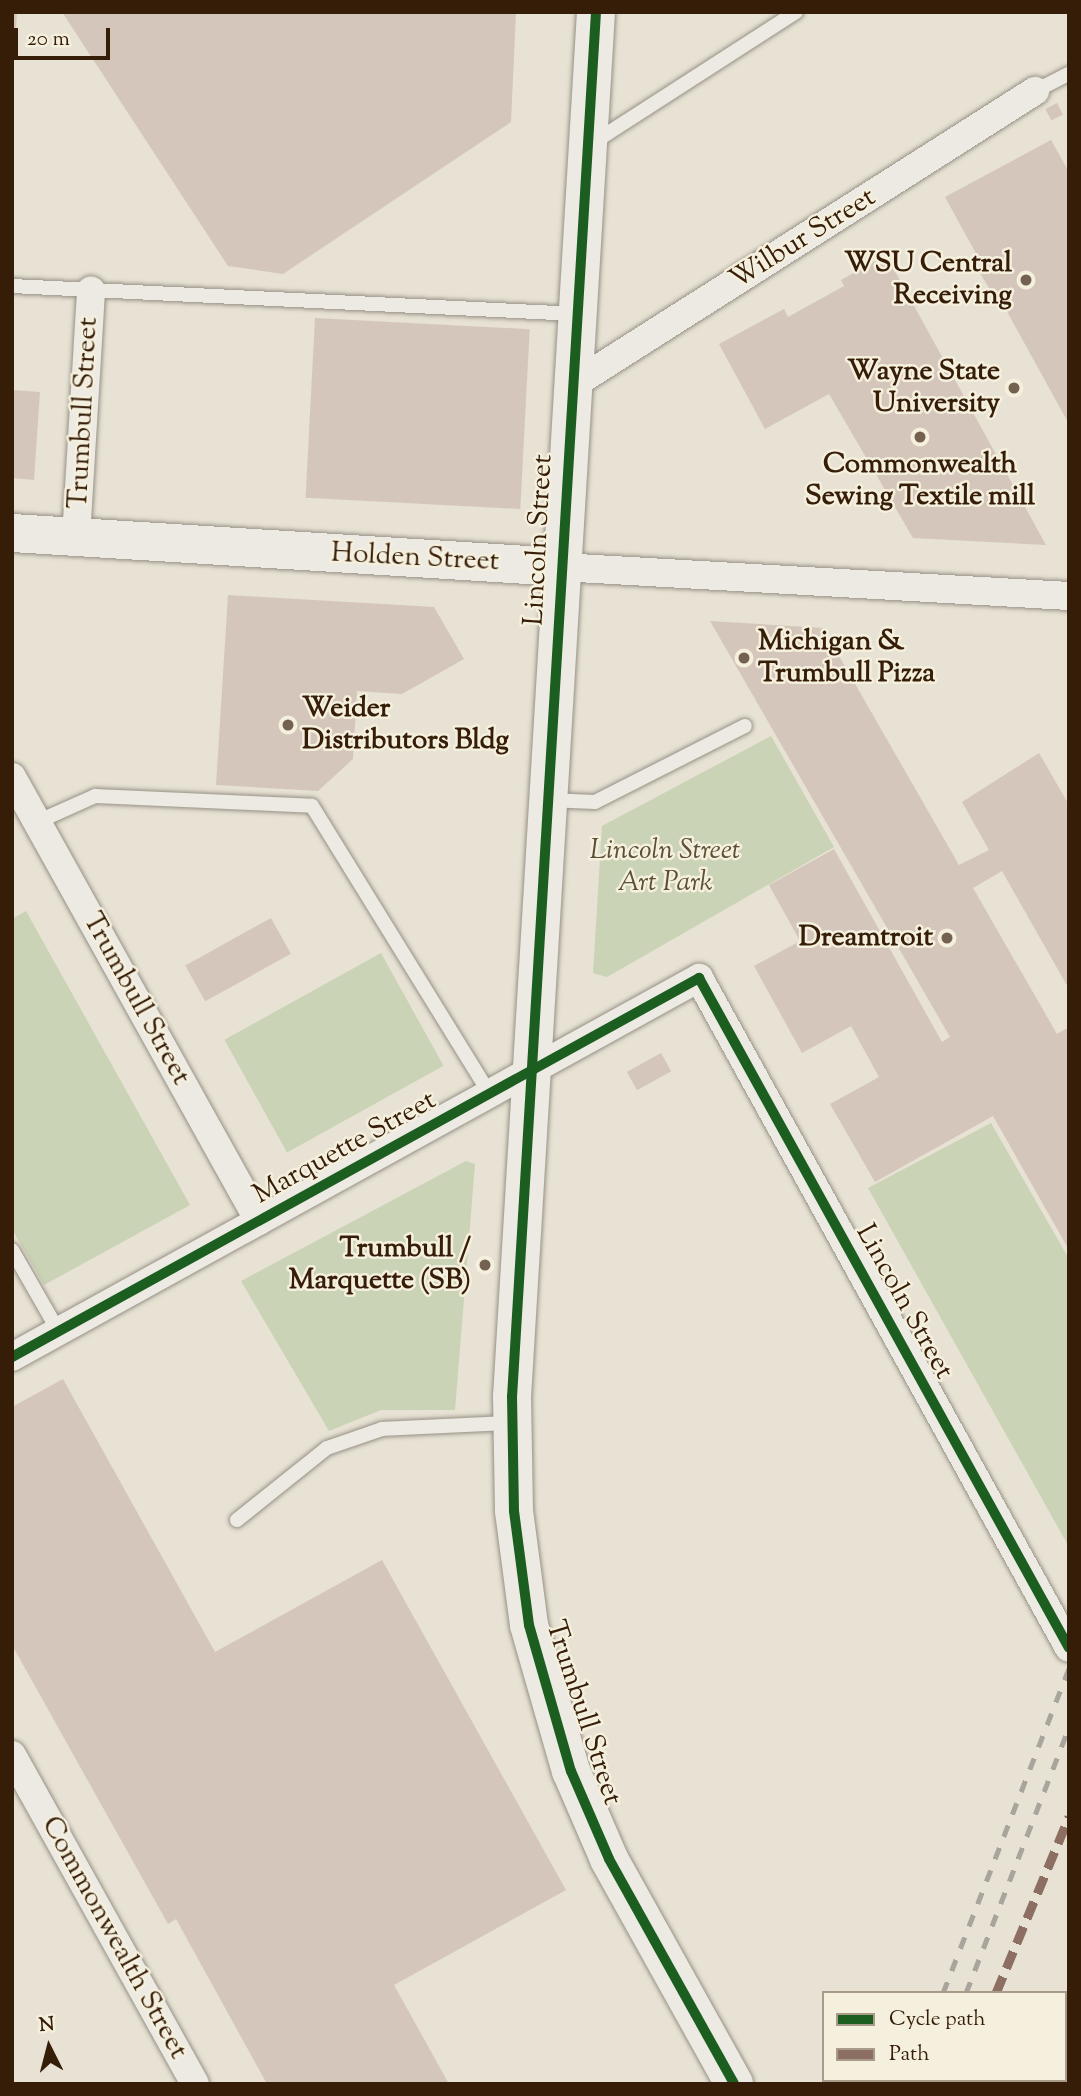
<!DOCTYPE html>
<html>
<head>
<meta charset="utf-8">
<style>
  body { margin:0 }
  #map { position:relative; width:1081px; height:2096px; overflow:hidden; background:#e7e2d3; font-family:"Sorts Mill Goudy",serif }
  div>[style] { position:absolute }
  .green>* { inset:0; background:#cad3b5; transform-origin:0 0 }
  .building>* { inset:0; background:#d5c6bb; transform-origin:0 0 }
  .roads { filter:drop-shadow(0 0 2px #979186) drop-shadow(0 0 2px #979186) }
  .lane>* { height:14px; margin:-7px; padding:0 7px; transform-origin:7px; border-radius:7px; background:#eceae2 }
  .street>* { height:28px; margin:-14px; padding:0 14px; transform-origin:14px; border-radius:14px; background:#eceae2 }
  .secondary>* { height:38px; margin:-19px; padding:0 19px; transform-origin:19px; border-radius:19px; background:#eceae2 }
  .rail>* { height:5px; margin-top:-2.5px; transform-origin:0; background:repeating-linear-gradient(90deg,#a9a49c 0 12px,transparent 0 24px) }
  .quiet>* { height:9px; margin-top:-4.5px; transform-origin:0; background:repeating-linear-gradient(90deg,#8d6e63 0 18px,transparent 0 27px) }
  .cycleway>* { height:10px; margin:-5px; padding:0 5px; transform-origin:5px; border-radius:5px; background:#1b5e20 }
  .dots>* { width:19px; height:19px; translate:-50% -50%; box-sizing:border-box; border:4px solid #f5efdd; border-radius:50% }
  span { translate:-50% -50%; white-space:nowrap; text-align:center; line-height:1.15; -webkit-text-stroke:5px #f5efdd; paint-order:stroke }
  .street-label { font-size:28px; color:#351d08 }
  .poi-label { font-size:28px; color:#351d08; font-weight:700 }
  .right { translate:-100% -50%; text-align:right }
  .left { translate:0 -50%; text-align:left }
  .park-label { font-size:28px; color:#5b5034; font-style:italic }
  .frame { position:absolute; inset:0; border:14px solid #351d08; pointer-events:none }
  .legend { position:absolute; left:822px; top:1991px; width:245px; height:91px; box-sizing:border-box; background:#f5efdd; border:2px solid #a89b88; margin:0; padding:9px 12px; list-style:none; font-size:21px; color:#351d08 }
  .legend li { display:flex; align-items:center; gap:14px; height:35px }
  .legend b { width:35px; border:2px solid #a89b88 }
  .north { position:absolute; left:14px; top:2012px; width:70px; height:70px; -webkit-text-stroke:5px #f5efdd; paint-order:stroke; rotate:354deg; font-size:19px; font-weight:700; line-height:28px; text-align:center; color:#351d08 }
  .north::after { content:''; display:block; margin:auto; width:24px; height:32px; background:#351d08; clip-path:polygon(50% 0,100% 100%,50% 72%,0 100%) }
  .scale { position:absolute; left:14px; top:28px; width:96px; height:32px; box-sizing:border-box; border:4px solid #351d08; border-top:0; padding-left:9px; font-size:21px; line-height:24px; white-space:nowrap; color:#351d08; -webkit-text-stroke:5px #f5efdd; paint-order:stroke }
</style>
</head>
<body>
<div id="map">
  <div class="green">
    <div style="clip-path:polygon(771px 736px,834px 847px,607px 977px,593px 973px,602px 826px)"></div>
    <div style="clip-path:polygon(26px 911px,190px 1205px,44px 1285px,12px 1229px,12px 919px)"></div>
    <div style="left:381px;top:953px;width:129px;height:179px;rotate:61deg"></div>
    <div style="clip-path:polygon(991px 1123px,1069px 1259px,1069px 1547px,868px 1188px)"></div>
    <div style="clip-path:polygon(466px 1161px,475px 1164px,455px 1410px,381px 1410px,329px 1431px,241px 1281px)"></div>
  </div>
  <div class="building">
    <div style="clip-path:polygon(12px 12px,17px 12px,14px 64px,12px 64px)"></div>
    <div style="clip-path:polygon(62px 12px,516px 12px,511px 122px,283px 274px,228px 266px)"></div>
    <div style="left:1057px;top:103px;width:13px;height:13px;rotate:63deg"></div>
    <div style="clip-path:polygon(1051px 140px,1069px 172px,1069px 424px,994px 288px,990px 290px,980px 273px,985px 270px,945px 197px)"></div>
    <div style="clip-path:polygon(886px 255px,1046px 545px,913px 538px,829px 394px,765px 429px,719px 344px,784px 309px,788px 317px,844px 286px,841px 280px)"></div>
    <div style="left:315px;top:318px;width:215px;height:180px;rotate:3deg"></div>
    <div style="clip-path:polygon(12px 390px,40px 392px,34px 480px,12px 478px)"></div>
    <div style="clip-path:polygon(228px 595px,434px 607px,464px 659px,402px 694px,357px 691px,353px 759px,318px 791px,216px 785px)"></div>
    <div style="clip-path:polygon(710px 621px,823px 628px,959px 865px,989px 850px,962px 802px,1039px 753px,1069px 805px,1069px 989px,1002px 871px,973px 888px,1057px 1034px,1069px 1027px,1069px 1250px,993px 1116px,875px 1182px,830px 1104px,879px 1077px,851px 1026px,802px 1053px,754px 966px,800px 941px,769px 885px,834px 849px,942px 1042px,950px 1037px)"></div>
    <div style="left:271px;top:918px;width:41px;height:98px;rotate:61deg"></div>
    <div style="left:661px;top:1053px;width:21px;height:39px;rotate:61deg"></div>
    <div style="clip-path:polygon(63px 1379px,215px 1652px,382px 1560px,566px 1890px,394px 1985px,449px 2084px,267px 2084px,176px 1919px,168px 1924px,12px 1645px,12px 1407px)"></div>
  </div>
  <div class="roads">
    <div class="lane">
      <div style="left:1035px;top:91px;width:38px;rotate:-27deg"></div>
      <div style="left:591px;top:144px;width:244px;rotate:-32.8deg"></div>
      <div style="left:12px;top:286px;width:565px;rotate:2.84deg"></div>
      <div style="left:548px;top:800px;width:47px;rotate:2.4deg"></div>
      <div style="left:595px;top:802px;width:168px;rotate:-26.9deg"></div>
      <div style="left:37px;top:822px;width:64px;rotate:-24.1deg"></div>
      <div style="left:95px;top:796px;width:217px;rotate:2.6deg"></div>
      <div style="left:312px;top:806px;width:339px;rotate:58.3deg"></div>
      <div style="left:12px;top:1250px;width:95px;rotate:60.2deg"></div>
      <div style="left:237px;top:1520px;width:115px;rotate:-38.7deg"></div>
      <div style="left:327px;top:1448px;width:58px;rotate:-19.1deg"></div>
      <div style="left:382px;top:1429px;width:129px;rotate:-2.7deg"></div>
    </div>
    <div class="street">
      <div style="left:571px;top:386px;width:550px;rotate:-32.45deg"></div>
      <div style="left:76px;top:537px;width:247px;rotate:-86.5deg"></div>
      <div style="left:560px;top:567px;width:510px;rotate:3.26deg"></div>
      <div style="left:12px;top:777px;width:508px;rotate:60.91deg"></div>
      <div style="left:12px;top:1357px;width:785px;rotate:-28.88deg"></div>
      <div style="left:699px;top:978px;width:765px;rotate:61.09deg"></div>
      <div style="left:12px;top:1755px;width:376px;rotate:60.9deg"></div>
    </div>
    <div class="secondary">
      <div style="left:596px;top:12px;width:1387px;rotate:93.47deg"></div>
      <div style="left:512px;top:1396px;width:115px;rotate:89deg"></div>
      <div style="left:514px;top:1511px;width:115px;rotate:82.5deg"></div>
      <div style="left:529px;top:1625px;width:152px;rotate:74deg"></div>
      <div style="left:571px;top:1771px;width:96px;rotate:66.6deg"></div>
      <div style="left:609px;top:1859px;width:257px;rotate:60.9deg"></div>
      <div style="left:12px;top:533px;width:549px;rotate:3.55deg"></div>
    </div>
  </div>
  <div class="rail">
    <div style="left:943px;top:1993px;width:349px;rotate:-68.8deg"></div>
    <div style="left:966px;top:1993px;width:284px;rotate:-68.8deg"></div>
    <div style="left:1065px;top:2035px;width:10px;rotate:-66deg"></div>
    <div style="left:907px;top:2084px;width:4px;rotate:-63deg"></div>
    <div style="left:931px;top:2084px;width:4px;rotate:-76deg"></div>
    <div style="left:1046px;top:2084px;width:4px;rotate:-63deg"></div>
  </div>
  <div class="quiet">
    <div style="left:996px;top:1993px;width:191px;rotate:-67.5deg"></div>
    <div style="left:959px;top:2084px;width:4px;rotate:-76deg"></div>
  </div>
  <div class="cycleway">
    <div style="left:596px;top:12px;width:1387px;rotate:93.47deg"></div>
    <div style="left:512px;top:1396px;width:115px;rotate:89deg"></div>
    <div style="left:514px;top:1511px;width:115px;rotate:82.5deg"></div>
    <div style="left:529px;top:1625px;width:152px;rotate:74deg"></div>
    <div style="left:571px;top:1771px;width:96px;rotate:66.6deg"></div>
    <div style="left:609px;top:1859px;width:257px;rotate:60.9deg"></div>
    <div style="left:12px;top:1357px;width:785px;rotate:-28.88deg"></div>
    <div style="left:699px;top:978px;width:765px;rotate:61.09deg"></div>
  </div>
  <div class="dots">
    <div style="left:1026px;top:280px;background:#73624f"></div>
    <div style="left:1014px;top:388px;background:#73624f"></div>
    <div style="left:920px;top:437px;background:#73624f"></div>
    <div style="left:744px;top:658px;background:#73624f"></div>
    <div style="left:288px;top:725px;background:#73624f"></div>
    <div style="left:947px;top:938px;background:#73624f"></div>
    <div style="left:485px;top:1265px;background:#73624f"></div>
  </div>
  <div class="street-label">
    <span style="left:803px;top:239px;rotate:-32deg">Wilbur Street</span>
    <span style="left:84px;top:413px;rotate:-87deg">Trumbull Street</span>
    <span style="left:539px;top:540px;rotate:-87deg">Lincoln Street</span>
    <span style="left:415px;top:558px;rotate:3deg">Holden Street</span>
    <span style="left:136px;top:999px;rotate:61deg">Trumbull Street</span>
    <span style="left:345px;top:1148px;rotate:-29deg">Marquette Street</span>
    <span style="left:904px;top:1302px;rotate:61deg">Lincoln Street</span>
    <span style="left:583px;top:1713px;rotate:72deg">Trumbull Street</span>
    <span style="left:114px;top:1938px;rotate:61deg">Commonwealth Street</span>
  </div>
  <div class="poi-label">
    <span class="right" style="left:1012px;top:280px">WSU Central<br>Receiving</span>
    <span class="right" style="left:1000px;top:388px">Wayne State<br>University</span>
    <span style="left:920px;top:481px">Commonwealth<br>Sewing Textile mill</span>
    <span class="left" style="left:758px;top:658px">Michigan &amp;<br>Trumbull Pizza</span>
    <span class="left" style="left:302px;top:725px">Weider<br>Distributors Bldg</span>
    <span class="right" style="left:933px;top:938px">Dreamtroit</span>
    <span class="right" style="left:471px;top:1265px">Trumbull /<br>Marquette (SB)</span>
  </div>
  <div class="park-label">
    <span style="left:665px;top:867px">Lincoln Street<br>Art Park</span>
  </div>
  <div class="frame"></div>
  <ul class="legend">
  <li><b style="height:9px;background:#1b5e20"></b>Cycle path</li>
  <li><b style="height:9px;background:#8d6e63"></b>Path</li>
  </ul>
  <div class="north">N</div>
  <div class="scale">20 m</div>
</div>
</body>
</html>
